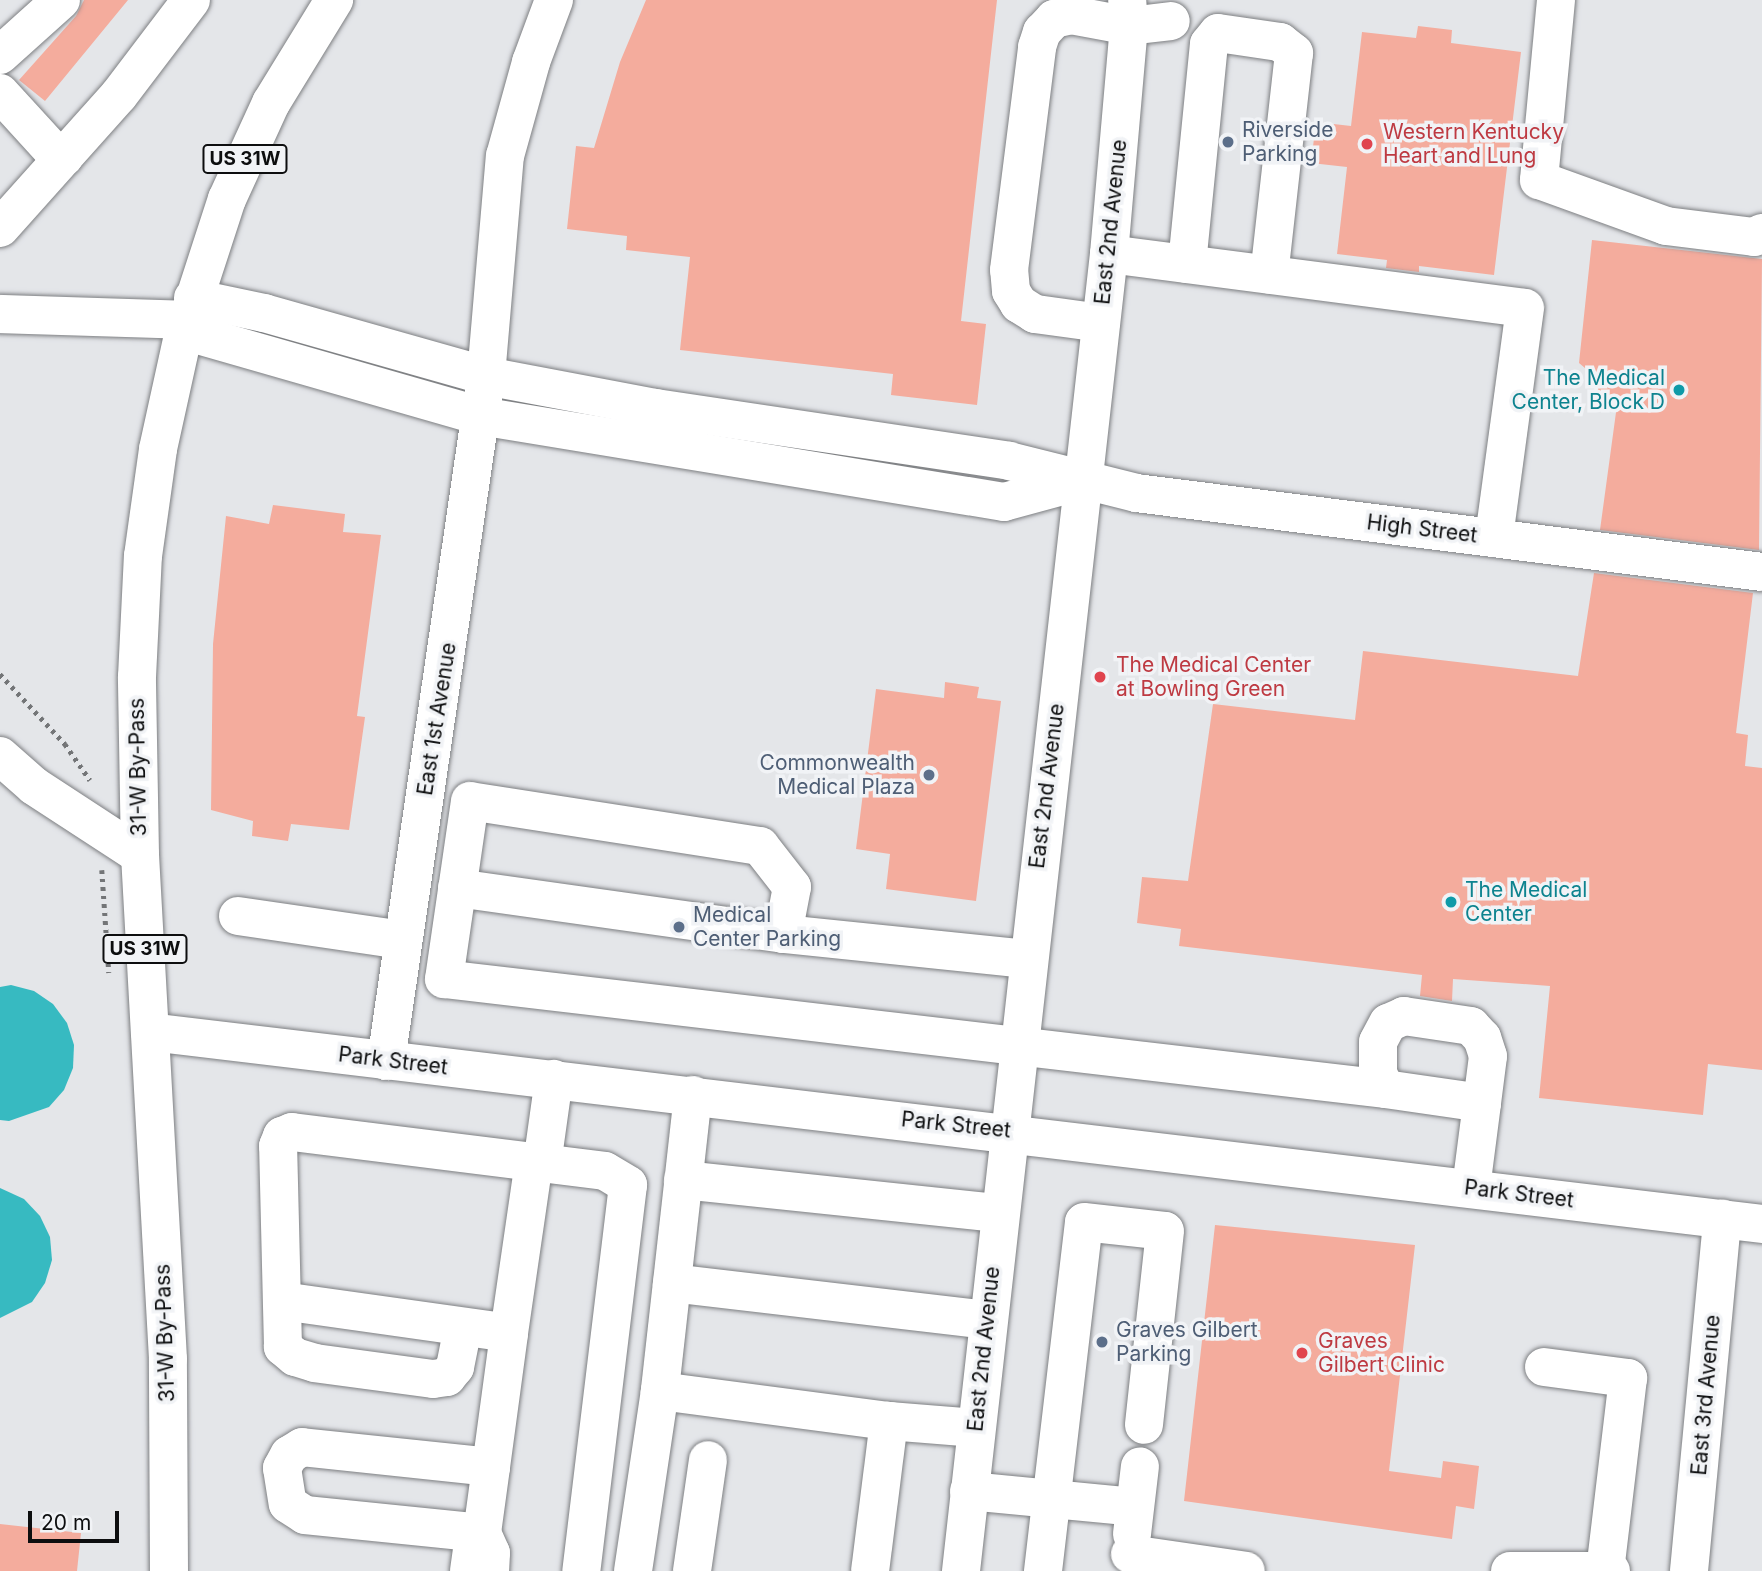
<!DOCTYPE html>
<html>
<head>
<meta charset="utf-8">
<style>
  body { margin:0 }
  #map { position:relative; width:1762px; height:1571px; overflow:hidden; background:#e4e6e9; font-family:Inter,sans-serif }
  div>[style] { position:absolute }
  .water>* { inset:0; background:#37bac1 }
  .building>* { inset:0; background:#f4ac9d }
  .path>* { height:4.5px; margin-top:-2.25px; transform-origin:0; background:repeating-linear-gradient(90deg,#737577 0 3.5px,transparent 0 8.5px) }
  .roads { filter:drop-shadow(0 0 2px #7d7f82) drop-shadow(0 0 2px #7d7f82) }
  .minor>* { height:38px; margin:-19px; padding:0 19px; transform-origin:19px; border-radius:19px; background:#fff }
  .major>* { height:38px; margin:-19px; padding:0 19px; transform-origin:19px; border-radius:19px; background:#fff }
  .dots>* { width:19px; height:19px; translate:-50% -50%; box-sizing:border-box; border:4px solid #f1f3f6; border-radius:50% }
  span { translate:-50% -50%; white-space:nowrap; text-align:center; line-height:1.15; -webkit-text-stroke:7px #f1f3f6; paint-order:stroke }
  .shield-label span { padding:2px 5px; background:#f1f3f6; border:2px solid; border-radius:5px; -webkit-text-stroke-width:0 }
  .shield-label { font-size:19px; color:#0d0e0f; font-weight:700 }
  .service-label { font-size:21px; color:#4e5e75 }
  .left { translate:0 -50%; text-align:left }
  .right { translate:-100% -50%; text-align:right }
  .health-label { font-size:21px; color:#be3a42 }
  .street-label { font-size:21px; color:#0d0e0f }
  .culture-label { font-size:21px; color:#0d838f }
  .scale { position:absolute; left:28px; top:1511px; width:91px; height:32px; box-sizing:border-box; border:4px solid #0d0e0f; border-top:0; padding-left:9px; font-size:21px; line-height:24px; white-space:nowrap; color:#0d0e0f; -webkit-text-stroke:5px #f1f3f6; paint-order:stroke }
</style>
</head>
<body>
<div id="map">
  <div class="water">
    <div style="clip-path:polygon(11px 985px,34px 991px,53px 1004px,67px 1023px,74px 1045px,73px 1068px,64px 1090px,49px 1107px,9px 1121px,0 1120px,0 987px)"></div>
    <div style="clip-path:polygon(0 1188px,24px 1199px,40px 1216px,50px 1237px,52px 1260px,45px 1283px,32px 1302px,0 1318px)"></div>
  </div>
  <div class="building">
    <div style="clip-path:polygon(84px 0,128px 0,45px 101px,19px 80px,76px 16px)"></div>
    <div style="clip-path:polygon(646px 0,997px 0,961px 321px,986px 324px,977px 405px,891px 395px,893px 374px,680px 350px,690px 257px,626px 250px,627px 236px,567px 229px,576px 146px,594px 148px,620px 62px)"></div>
    <div style="clip-path:polygon(1418px 26px,1452px 30px,1451px 43px,1521px 52px,1494px 275px,1419px 266px,1419px 272px,1386px 268px,1387px 260px,1337px 254px,1347px 167px,1311px 163px,1316px 122px,1351px 126px,1362px 32px,1416px 38px)"></div>
    <div style="clip-path:polygon(1592px 240px,1762px 259px,1759px 550px,1600px 530px,1617px 405px,1594px 403px,1597px 378px,1579px 363px)"></div>
    <div style="clip-path:polygon(273px 505px,345px 514px,343px 532px,381px 535px,357px 716px,365px 717px,349px 830px,291px 824px,288px 841px,252px 836px,253px 821px,211px 810px,213px 644px,226px 516px,269px 524px)"></div>
    <div style="clip-path:polygon(1594px 573px,1753px 593px,1736px 733px,1748px 735px,1745px 766px,1762px 768px,1762px 1070px,1708px 1064px,1703px 1115px,1539px 1098px,1550px 986px,1453px 979px,1452px 1001px,1420px 996px,1422px 975px,1179px 946px,1181px 929px,1137px 923px,1142px 877px,1188px 881px,1213px 704px,1355px 720px,1363px 651px,1578px 676px)"></div>
    <div style="clip-path:polygon(945px 682px,979px 687px,977px 698px,1001px 701px,976px 901px,886px 889px,890px 854px,856px 849px,876px 689px,944px 698px)"></div>
    <div style="clip-path:polygon(1215px 1225px,1415px 1245px,1389px 1471px,1441px 1478px,1443px 1461px,1479px 1466px,1474px 1509px,1456px 1506px,1452px 1539px,1184px 1501px)"></div>
    <div style="clip-path:polygon(0 1524px,81px 1533px,77px 1571px,0 1571px)"></div>
  </div>
  <div class="path">
    <div style="left:0;top:674px;width:96px;rotate:47.1deg"></div>
    <div style="left:65px;top:744px;width:44px;rotate:55.2deg"></div>
    <div style="left:102px;top:870px;width:103px;rotate:86.1deg"></div>
  </div>
  <div class="roads">
    <div class="minor">
      <div style="left:1556px;top:0;width:181px;rotate:95.4deg"></div>
      <div style="left:1539px;top:180px;width:135px;rotate:19.9deg"></div>
      <div style="left:1666px;top:226px;width:89px;rotate:7.1deg"></div>
      <div style="left:1754px;top:237px;width:9px;rotate:-27deg"></div>
      <div style="left:0;top:55px;width:82px;rotate:-42deg"></div>
      <div style="left:0;top:93px;width:77px;rotate:47.6deg"></div>
      <div style="left:52px;top:150px;width:14px;rotate:30deg"></div>
      <div style="left:0;top:228px;width:178px;rotate:-48.2deg"></div>
      <div style="left:119px;top:95px;width:119px;rotate:-52.8deg"></div>
      <div style="left:1109px;top:254px;width:419px;rotate:7.4deg"></div>
      <div style="left:1525px;top:308px;width:232px;rotate:97.7deg"></div>
      <div style="left:1187px;top:264px;width:221px;rotate:-84.3deg"></div>
      <div style="left:1209px;top:44px;width:14px;rotate:-51deg"></div>
      <div style="left:1218px;top:33px;width:63px;rotate:8.3deg"></div>
      <div style="left:1280px;top:42px;width:18px;rotate:38deg"></div>
      <div style="left:1294px;top:53px;width:223px;rotate:96.4deg"></div>
      <div style="left:193px;top:298px;width:73px;rotate:11.9deg"></div>
      <div style="left:264px;top:313px;width:231px;rotate:15.8deg"></div>
      <div style="left:486px;top:376px;width:173px;rotate:10.7deg"></div>
      <div style="left:656px;top:408px;width:357px;rotate:8.5deg"></div>
      <div style="left:1009px;top:461px;width:131px;rotate:14.1deg"></div>
      <div style="left:1136px;top:493px;width:631px;rotate:7.19deg"></div>
      <div style="left:0;top:314px;width:188px;rotate:1.8deg"></div>
      <div style="left:1101px;top:323px;width:67px;rotate:-172.2deg"></div>
      <div style="left:1035px;top:314px;width:19px;rotate:-148deg"></div>
      <div style="left:1019px;top:304px;width:15px;rotate:-122deg"></div>
      <div style="left:1011px;top:291px;width:21px;rotate:-95deg"></div>
      <div style="left:1009px;top:270px;width:225px;rotate:-82.8deg"></div>
      <div style="left:1037px;top:47px;width:16px;rotate:-72deg"></div>
      <div style="left:1042px;top:32px;width:18px;rotate:-47deg"></div>
      <div style="left:1054px;top:19px;width:17px;rotate:-13deg"></div>
      <div style="left:1071px;top:15px;width:59px;rotate:10.7deg"></div>
      <div style="left:1129px;top:26px;width:42px;rotate:-6.8deg"></div>
      <div style="left:184px;top:331px;width:308px;rotate:16deg"></div>
      <div style="left:480px;top:416px;width:531px;rotate:9.32deg"></div>
      <div style="left:1004px;top:502px;width:80px;rotate:-15.3deg"></div>
      <div style="left:0;top:756px;width:45px;rotate:41.4deg"></div>
      <div style="left:34px;top:786px;width:126px;rotate:33.1deg"></div>
      <div style="left:457px;top:888px;width:329px;rotate:8deg"></div>
      <div style="left:238px;top:916px;width:167px;rotate:8.3deg"></div>
      <div style="left:1027px;top:959px;width:245px;rotate:-174.1deg"></div>
      <div style="left:783px;top:934px;width:48px;rotate:-79.2deg"></div>
      <div style="left:792px;top:887px;width:52px;rotate:-128deg"></div>
      <div style="left:760px;top:846px;width:293px;rotate:-171.2deg"></div>
      <div style="left:470px;top:801px;width:180px;rotate:98.3deg"></div>
      <div style="left:444px;top:979px;width:947px;rotate:6.67deg"></div>
      <div style="left:150px;top:1032px;width:1623px;rotate:6.79deg"></div>
      <div style="left:386px;top:1061px;width:692px;rotate:-81.69deg"></div>
      <div style="left:486px;top:376px;width:221px;rotate:-85.1deg"></div>
      <div style="left:505px;top:156px;width:98px;rotate:-74.5deg"></div>
      <div style="left:531px;top:62px;width:66px;rotate:-69.6deg"></div>
      <div style="left:693px;top:1095px;width:298px;rotate:96.4deg"></div>
      <div style="left:660px;top:1391px;width:231px;rotate:7.5deg"></div>
      <div style="left:889px;top:1421px;width:151px;rotate:97.2deg"></div>
      <div style="left:542px;top:1164px;width:86px;rotate:-82deg"></div>
      <div style="left:683px;top:1180px;width:317px;rotate:6deg"></div>
      <div style="left:1471px;top:1188px;width:86px;rotate:-82.6deg"></div>
      <div style="left:1482px;top:1103px;width:47px;rotate:-82.7deg"></div>
      <div style="left:1488px;top:1056px;width:19px;rotate:-108deg"></div>
      <div style="left:1482px;top:1038px;width:16px;rotate:-133deg"></div>
      <div style="left:1471px;top:1026px;width:68px;rotate:-171.5deg"></div>
      <div style="left:1404px;top:1016px;width:17px;rotate:156deg"></div>
      <div style="left:1388px;top:1023px;width:21px;rotate:118deg"></div>
      <div style="left:1378px;top:1042px;width:31px;rotate:90deg"></div>
      <div style="left:1378px;top:1073px;width:17px;rotate:66deg"></div>
      <div style="left:1385px;top:1089px;width:98px;rotate:8.2deg"></div>
      <div style="left:672px;top:1283px;width:317px;rotate:6.7deg"></div>
      <div style="left:282px;top:1301px;width:229px;rotate:8deg"></div>
      <div style="left:509px;top:1333px;width:173px;rotate:-81.7deg"></div>
      <div style="left:463px;top:1327px;width:41px;rotate:101.3deg"></div>
      <div style="left:455px;top:1367px;width:13px;rotate:129deg"></div>
      <div style="left:447px;top:1377px;width:14px;rotate:172deg"></div>
      <div style="left:433px;top:1379px;width:119px;rotate:-172.3deg"></div>
      <div style="left:315px;top:1363px;width:21px;rotate:-163deg"></div>
      <div style="left:295px;top:1357px;width:16px;rotate:-140deg"></div>
      <div style="left:283px;top:1347px;width:201px;rotate:-91.4deg"></div>
      <div style="left:278px;top:1146px;width:11px;rotate:-68deg"></div>
      <div style="left:282px;top:1136px;width:11px;rotate:-22deg"></div>
      <div style="left:292px;top:1132px;width:315px;rotate:7.1deg"></div>
      <div style="left:605px;top:1171px;width:27px;rotate:31deg"></div>
      <div style="left:628px;top:1185px;width:389px;rotate:96.9deg"></div>
      <div style="left:1544px;top:1367px;width:85px;rotate:7.5deg"></div>
      <div style="left:1628px;top:1378px;width:194px;rotate:96.8deg"></div>
      <div style="left:889px;top:1421px;width:87px;rotate:4.6deg"></div>
      <div style="left:491px;top:1467px;width:190px;rotate:-174deg"></div>
      <div style="left:302px;top:1447px;width:15px;rotate:148deg"></div>
      <div style="left:289px;top:1455px;width:15px;rotate:118deg"></div>
      <div style="left:282px;top:1468px;width:36px;rotate:81deg"></div>
      <div style="left:288px;top:1504px;width:20px;rotate:33deg"></div>
      <div style="left:305px;top:1515px;width:178px;rotate:5.8deg"></div>
      <div style="left:482px;top:1533px;width:67px;rotate:-82.2deg"></div>
      <div style="left:491px;top:1467px;width:135px;rotate:-82.3deg"></div>
      <div style="left:969px;top:1491px;width:166px;rotate:5.5deg"></div>
      <div style="left:1132px;top:1534px;width:68px;rotate:-83.3deg"></div>
      <div style="left:1130px;top:1554px;width:117px;rotate:8.3deg"></div>
      <div style="left:469px;top:1571px;width:22px;rotate:-82deg"></div>
      <div style="left:472px;top:1549px;width:19px;rotate:-58deg"></div>
      <div style="left:482px;top:1533px;width:22px;rotate:66deg"></div>
      <div style="left:491px;top:1553px;width:18px;rotate:93deg"></div>
      <div style="left:633px;top:1571px;width:182px;rotate:-81.5deg"></div>
      <div style="left:692px;top:1571px;width:112px;rotate:-81.8deg"></div>
      <div style="left:961px;top:1571px;width:1325px;rotate:-83.59deg"></div>
      <div style="left:1109px;top:254px;width:229px;rotate:-85deg"></div>
      <div style="left:1129px;top:26px;width:26px;rotate:-94deg"></div>
      <div style="left:1043px;top:1571px;width:351px;rotate:-83.3deg"></div>
      <div style="left:1084px;top:1222px;width:81px;rotate:6.3deg"></div>
      <div style="left:1165px;top:1231px;width:195px;rotate:96.2deg"></div>
      <div style="left:1510px;top:1571px;width:101px"></div>
      <div style="left:1689px;top:1571px;width:354px;rotate:-84.6deg"></div>
    </div>
    <div class="major">
      <div style="left:169px;top:1571px;width:212px;rotate:-90.3deg"></div>
      <div style="left:168px;top:1359px;width:505px;rotate:-93.18deg"></div>
      <div style="left:140px;top:855px;width:178px;rotate:-91deg"></div>
      <div style="left:137px;top:677px;width:121px;rotate:-87.2deg"></div>
      <div style="left:143px;top:556px;width:108px;rotate:-82deg"></div>
      <div style="left:158px;top:449px;width:121px;rotate:-77.6deg"></div>
      <div style="left:184px;top:331px;width:139px;rotate:-72deg"></div>
      <div style="left:227px;top:199px;width:106px;rotate:-65.4deg"></div>
      <div style="left:271px;top:103px;width:121px;rotate:-58.5deg"></div>
    </div>
  </div>
  <div class="dots">
    <div style="left:1228px;top:142px;background:#5c6f8a"></div>
    <div style="left:1367px;top:144px;background:#e0444e"></div>
    <div style="left:1679px;top:390px;background:#0f9aa8"></div>
    <div style="left:1100px;top:677px;background:#e0444e"></div>
    <div style="left:929px;top:775px;background:#5c6f8a"></div>
    <div style="left:1451px;top:902px;background:#0f9aa8"></div>
    <div style="left:679px;top:927px;background:#5c6f8a"></div>
    <div style="left:1102px;top:1342px;background:#5c6f8a"></div>
    <div style="left:1302px;top:1353px;background:#e0444e"></div>
  </div>
  <div class="shield-label">
    <span style="left:245px;top:159px">US 31W</span>
    <span style="left:145px;top:949px">US 31W</span>
  </div>
  <div class="service-label">
    <span class="left" style="left:1242px;top:142px">Riverside<br>Parking</span>
    <span class="right" style="left:915px;top:775px">Commonwealth<br>Medical Plaza</span>
    <span class="left" style="left:693px;top:927px">Medical<br>Center Parking</span>
    <span class="left" style="left:1116px;top:1342px">Graves Gilbert<br>Parking</span>
  </div>
  <div class="health-label">
    <span class="left" style="left:1383px;top:144px">Western Kentucky<br>Heart and Lung</span>
    <span class="left" style="left:1116px;top:677px">The Medical Center<br>at Bowling Green</span>
    <span class="left" style="left:1318px;top:1353px">Graves<br>Gilbert Clinic</span>
  </div>
  <div class="street-label">
    <span style="left:1111px;top:222px;rotate:-84deg">East 2nd Avenue</span>
    <span style="left:1422px;top:529px;rotate:7deg">High Street</span>
    <span style="left:437px;top:719px;rotate:-81deg">East 1st Avenue</span>
    <span style="left:138px;top:767px;rotate:-91deg">31-W By-Pass</span>
    <span style="left:1047px;top:786px;rotate:-83deg">East 2nd Avenue</span>
    <span style="left:393px;top:1061px;rotate:7deg">Park Street</span>
    <span style="left:956px;top:1125px;rotate:6deg">Park Street</span>
    <span style="left:1519px;top:1194px;rotate:7deg">Park Street</span>
    <span style="left:165px;top:1333px;rotate:-92deg">31-W By-Pass</span>
    <span style="left:984px;top:1349px;rotate:-84deg">East 2nd Avenue</span>
    <span style="left:1706px;top:1395px;rotate:-85deg">East 3rd Avenue</span>
  </div>
  <div class="culture-label">
    <span class="right" style="left:1665px;top:390px">The Medical<br>Center, Block D</span>
    <span class="left" style="left:1465px;top:902px">The Medical<br>Center</span>
  </div>
  <div class="scale">20 m</div>
</div>
</body>
</html>
